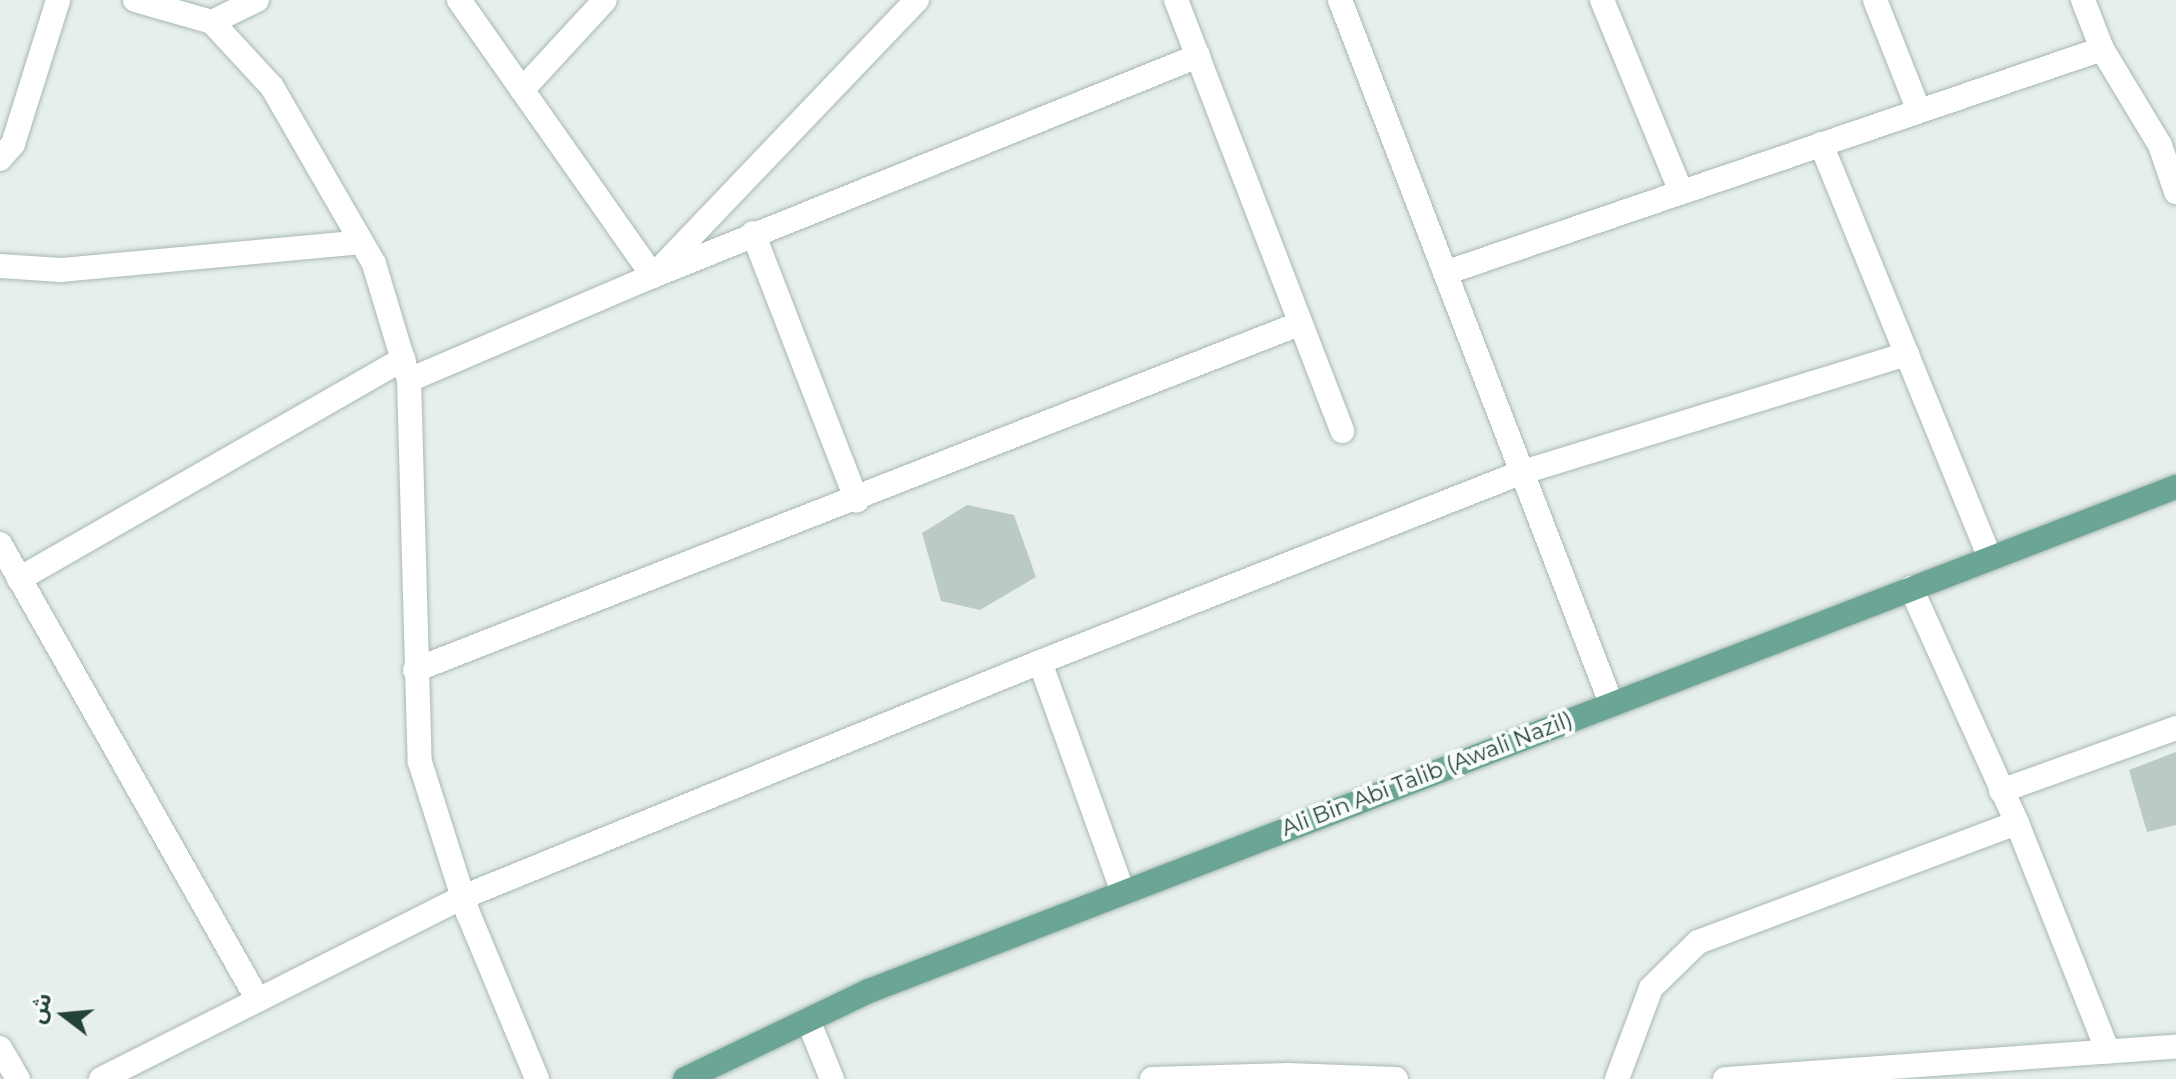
<!DOCTYPE html>
<html>
<head>
<meta charset="utf-8">
<style>
  body { margin:0 }
  #map { position:relative; width:2176px; height:1079px; overflow:hidden; background:#e6efeb; font-family:Montserrat,"Noto Sans Arabic",sans-serif }
  div>[style] { position:absolute }
  .building>* { inset:0; background:#bbcac4 }
  .roads { filter:drop-shadow(0 0 2px #a8b8b2) drop-shadow(0 0 2px #a8b8b2) }
  .minor>* { height:24px; margin:-12px; padding:0 12px; transform-origin:12px; border-radius:12px; background:#fff }
  .major>* { height:24px; margin:-12px; padding:0 12px; transform-origin:12px; border-radius:12px; background:#6aa596 }
  span { translate:-50% -50%; white-space:nowrap; text-align:center; line-height:1.15; -webkit-text-stroke:8px #f7fbf9; paint-order:stroke }
  .street-label { font-size:22px; color:#24423a }
  .north { position:absolute; left:24px; top:975px; width:80px; height:80px; -webkit-text-stroke:6px #f7fbf9; paint-order:stroke; rotate:286deg; font-size:22px; font-weight:700; line-height:32px; text-align:center; color:#24423a }
  .north::after { content:''; display:block; margin:auto; width:28px; height:36px; background:#24423a; clip-path:polygon(50% 0,100% 100%,50% 72%,0 100%) }
</style>
</head>
<body>
<div id="map">
  <div class="building">
    <div style="clip-path:polygon(967px 505px,1014px 515px,1036px 577px,980px 610px,941px 601px,922px 533px)"></div>
    <div style="clip-path:polygon(2176px 752px,2176px 825px,2147px 832px,2129px 770px)"></div>
  </div>
  <div class="roads">
    <div class="minor">
      <div style="left:135px;top:0;width:80px;rotate:15.9deg"></div>
      <div style="left:212px;top:22px;width:88px;rotate:47.3deg"></div>
      <div style="left:272px;top:87px;width:204px;rotate:60deg"></div>
      <div style="left:374px;top:264px;width:121px;rotate:73.2deg"></div>
      <div style="left:409px;top:380px;width:382px;rotate:88.4deg"></div>
      <div style="left:420px;top:762px;width:158px;rotate:72.4deg"></div>
      <div style="left:468px;top:913px;width:180px;rotate:67.4deg"></div>
      <div style="left:459px;top:0;width:337px;rotate:54.9deg"></div>
      <div style="left:653px;top:276px;width:588px;rotate:-21.98deg"></div>
      <div style="left:1176px;top:0;width:462px;rotate:68.9deg"></div>
      <div style="left:1340px;top:0;width:753px;rotate:68.92deg"></div>
      <div style="left:1602px;top:0;width:208px;rotate:67.6deg"></div>
      <div style="left:1875px;top:0;width:119px;rotate:68.4deg"></div>
      <div style="left:2083px;top:0;width:53px;rotate:68.8deg"></div>
      <div style="left:2102px;top:49px;width:112px;rotate:58.9deg"></div>
      <div style="left:2160px;top:145px;width:50px;rotate:71.2deg"></div>
      <div style="left:212px;top:22px;width:50px;rotate:-26.1deg"></div>
      <div style="left:522px;top:90px;width:122px;rotate:-47.3deg"></div>
      <div style="left:1821px;top:144px;width:447px;rotate:67.8deg"></div>
      <div style="left:0;top:159px;width:20px;rotate:-49deg"></div>
      <div style="left:13px;top:144px;width:151px;rotate:-72.6deg"></div>
      <div style="left:753px;top:233px;width:287px;rotate:68.8deg"></div>
      <div style="left:0;top:266px;width:61px;rotate:3.8deg"></div>
      <div style="left:61px;top:270px;width:301px;rotate:-5.3deg"></div>
      <div style="left:1445px;top:273px;width:694px;rotate:-18.83deg"></div>
      <div style="left:409px;top:380px;width:265px;rotate:-23.1deg"></div>
      <div style="left:653px;top:276px;width:382px;rotate:-46.3deg"></div>
      <div style="left:0;top:544px;width:524px;rotate:60.5deg"></div>
      <div style="left:19px;top:579px;width:443px;rotate:-29.8deg"></div>
      <div style="left:1911px;top:588px;width:258px;rotate:65.7deg"></div>
      <div style="left:2017px;top:823px;width:246px;rotate:68.3deg"></div>
      <div style="left:1040px;top:662px;width:245px;rotate:70.2deg"></div>
      <div style="left:415px;top:670px;width:949px;rotate:-21.38deg"></div>
      <div style="left:2001px;top:791px;width:186px;rotate:-19.8deg"></div>
      <div style="left:808px;top:1020px;width:64px;rotate:67.9deg"></div>
      <div style="left:0;top:1048px;width:36px;rotate:60deg"></div>
      <div style="left:101px;top:1079px;width:405px;rotate:-26.7deg"></div>
      <div style="left:463px;top:897px;width:623px;rotate:-22.16deg"></div>
      <div style="left:1040px;top:662px;width:516px;rotate:-21.49deg"></div>
      <div style="left:1520px;top:473px;width:405px;rotate:-17.1deg"></div>
      <div style="left:1152px;top:1079px;width:136px;rotate:-1.7deg"></div>
      <div style="left:1288px;top:1075px;width:108px;rotate:2.1deg"></div>
      <div style="left:1617px;top:1079px;width:97px;rotate:-69.5deg"></div>
      <div style="left:1651px;top:988px;width:66px;rotate:-44.4deg"></div>
      <div style="left:1698px;top:942px;width:340px;rotate:-20.5deg"></div>
      <div style="left:1725px;top:1079px;width:452px;rotate:-4.1deg"></div>
    </div>
    <div class="major">
      <div style="left:685px;top:1079px;width:204px;rotate:-25.6deg"></div>
      <div style="left:869px;top:991px;width:1401px;rotate:-21.09deg"></div>
    </div>
  </div>
  <div class="street-label">
    <span style="left:1427px;top:774px;rotate:-21deg">Ali Bin Abi Talib (Awali Nazil)</span>
  </div>
  <div class="north">ش</div>
</div>
</body>
</html>
